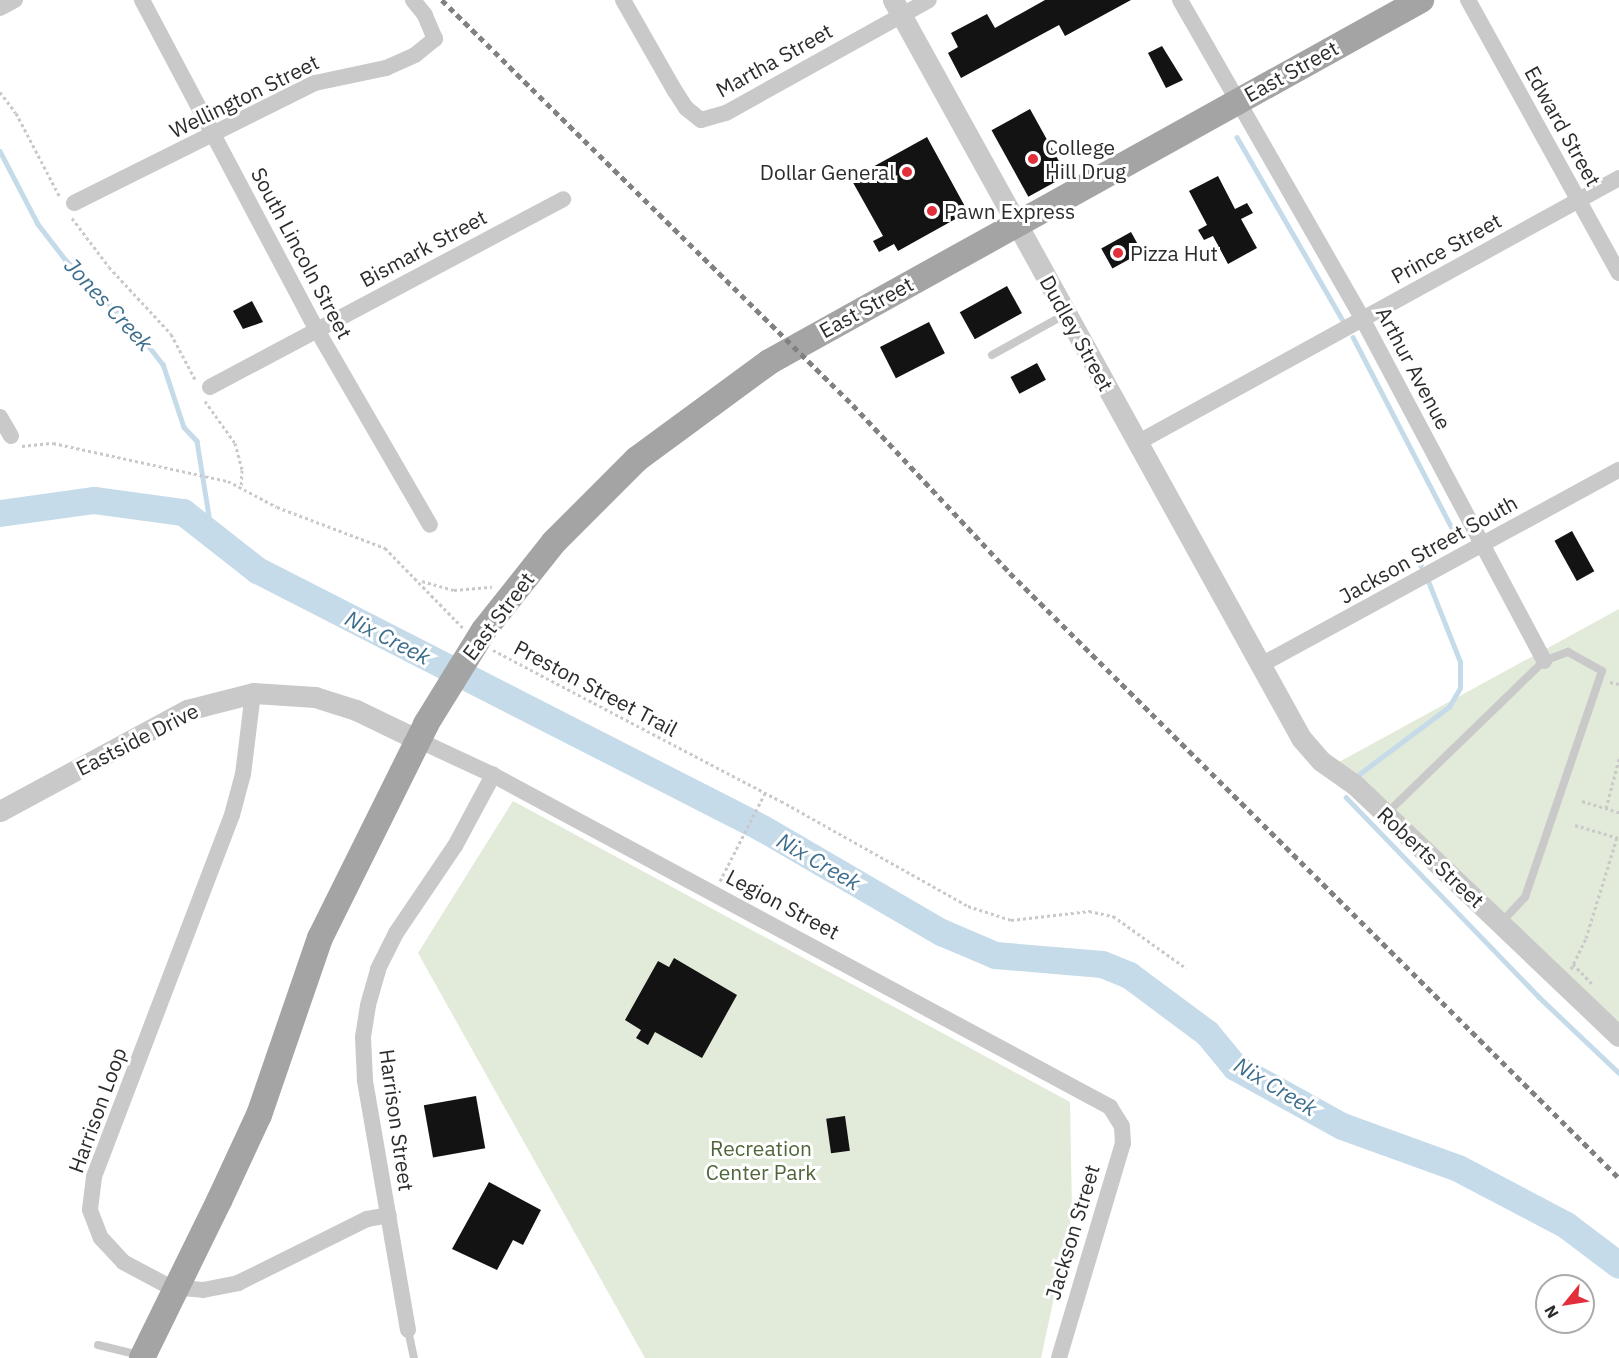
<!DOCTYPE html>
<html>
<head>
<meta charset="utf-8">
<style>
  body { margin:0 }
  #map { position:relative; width:1619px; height:1358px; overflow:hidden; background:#fff; font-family:"IBM Plex Sans",sans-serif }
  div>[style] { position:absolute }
  .green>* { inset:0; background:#e2ead9 }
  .stream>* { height:4.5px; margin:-2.25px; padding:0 2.25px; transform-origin:2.25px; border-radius:2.25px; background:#c5dbea }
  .river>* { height:27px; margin:-13.5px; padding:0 13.5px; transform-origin:13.5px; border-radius:13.5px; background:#c5dbea }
  .building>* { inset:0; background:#131313; transform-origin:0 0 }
  .path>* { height:3px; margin-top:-1.5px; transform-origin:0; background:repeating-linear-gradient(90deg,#c9c9c9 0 3px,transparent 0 6px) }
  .service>* { height:8px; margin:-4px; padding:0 4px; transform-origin:4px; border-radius:4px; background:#c9c9c9 }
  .minor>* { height:16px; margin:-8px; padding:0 8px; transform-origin:8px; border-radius:8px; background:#c9c9c9 }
  .tertiary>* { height:21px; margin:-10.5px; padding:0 10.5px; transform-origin:10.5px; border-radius:10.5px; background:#c9c9c9 }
  .primary>* { height:26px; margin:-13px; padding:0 13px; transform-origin:13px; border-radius:13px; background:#a4a4a4 }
  .rail>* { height:4.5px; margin-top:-2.25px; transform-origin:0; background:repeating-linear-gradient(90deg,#818181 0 6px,transparent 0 10.5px) }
  .primary-bridge>* { height:26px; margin:-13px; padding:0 13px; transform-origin:13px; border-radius:13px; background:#a4a4a4 }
  .dots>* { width:16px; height:16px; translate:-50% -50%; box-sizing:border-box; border:3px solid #fff; border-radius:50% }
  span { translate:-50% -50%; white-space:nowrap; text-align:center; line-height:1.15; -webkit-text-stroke:6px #fff; paint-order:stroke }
  .street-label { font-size:21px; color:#2c2c2c }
  .poi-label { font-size:21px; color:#2c2c2c }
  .left { translate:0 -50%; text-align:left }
  .right { translate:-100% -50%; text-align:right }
  .park-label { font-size:21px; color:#4f663a }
  .water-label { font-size:22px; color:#3c6d8c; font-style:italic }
  .north { position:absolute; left:1535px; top:1274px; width:60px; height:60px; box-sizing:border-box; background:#fff; border:2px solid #ababab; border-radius:50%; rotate:240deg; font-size:16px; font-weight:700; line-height:24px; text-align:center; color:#2c2c2c }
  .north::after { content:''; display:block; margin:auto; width:21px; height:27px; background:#e32e3b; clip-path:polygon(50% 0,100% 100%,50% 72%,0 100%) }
</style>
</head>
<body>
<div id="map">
  <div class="green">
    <div style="clip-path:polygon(1619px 609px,1619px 1022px,1339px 762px)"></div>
    <div style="clip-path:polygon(513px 801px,1070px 1102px,1072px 1214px,1041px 1358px,645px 1358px,418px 953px)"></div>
  </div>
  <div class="stream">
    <div style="left:1237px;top:137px;width:210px;rotate:60deg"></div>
    <div style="left:0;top:151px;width:82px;rotate:62.5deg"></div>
    <div style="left:38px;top:224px;width:44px;rotate:52.4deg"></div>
    <div style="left:65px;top:259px;width:107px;rotate:45.4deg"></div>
    <div style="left:140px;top:335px;width:37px;rotate:52deg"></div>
    <div style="left:163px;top:364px;width:66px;rotate:71.6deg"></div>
    <div style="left:184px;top:427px;width:19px;rotate:47deg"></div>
    <div style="left:197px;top:441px;width:95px;rotate:80.9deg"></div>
    <div style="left:1353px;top:337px;width:220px;rotate:62.6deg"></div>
    <div style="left:1454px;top:532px;width:9px;rotate:108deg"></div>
    <div style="left:1451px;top:541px;width:33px;rotate:151deg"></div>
    <div style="left:1422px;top:557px;width:9px;rotate:96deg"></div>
    <div style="left:1358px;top:775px;width:114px;rotate:-36.8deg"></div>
    <div style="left:1449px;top:707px;width:22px;rotate:-60deg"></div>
    <div style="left:1460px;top:688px;width:26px;rotate:-90deg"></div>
    <div style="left:1460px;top:662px;width:87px;rotate:-111.6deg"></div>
    <div style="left:1346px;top:797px;width:278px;rotate:46deg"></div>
    <div style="left:1539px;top:997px;width:110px;rotate:43.5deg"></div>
  </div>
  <div class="river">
    <div style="left:0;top:513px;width:95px;rotate:-7.9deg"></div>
    <div style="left:94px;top:500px;width:90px;rotate:7.7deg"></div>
    <div style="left:183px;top:512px;width:94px;rotate:38.1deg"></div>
    <div style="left:257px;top:570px;width:567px;rotate:27.06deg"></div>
    <div style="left:762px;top:828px;width:207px;rotate:30.2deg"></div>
    <div style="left:941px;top:932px;width:59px;rotate:23.1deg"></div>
    <div style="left:995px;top:955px;width:107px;rotate:4.8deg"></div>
    <div style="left:1102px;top:964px;width:29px;rotate:22deg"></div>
    <div style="left:1129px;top:975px;width:97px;rotate:36.6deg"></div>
    <div style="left:1207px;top:1033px;width:44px;rotate:50.5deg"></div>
    <div style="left:1235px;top:1067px;width:122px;rotate:28.9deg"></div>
    <div style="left:1342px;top:1126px;width:123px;rotate:19.9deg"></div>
    <div style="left:1458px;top:1168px;width:122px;rotate:27.8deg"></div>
    <div style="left:1566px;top:1225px;width:66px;rotate:37deg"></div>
  </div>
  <div class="building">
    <div style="clip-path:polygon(1045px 0,1131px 0,1065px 36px,1059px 25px,961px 78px,948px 53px,958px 47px,951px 33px,987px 14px,995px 28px)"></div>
    <div style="clip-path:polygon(1162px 46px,1183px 80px,1166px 88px,1148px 53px)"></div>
    <div style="left:1030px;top:109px;width:76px;height:44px;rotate:61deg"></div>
    <div style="clip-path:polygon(927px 137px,968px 212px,898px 251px,894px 244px,879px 252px,873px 241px,883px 236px,851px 179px)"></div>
    <div style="clip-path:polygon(1218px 176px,1235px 209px,1247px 203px,1253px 213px,1241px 219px,1257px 248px,1228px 264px,1213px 236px,1204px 240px,1198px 230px,1207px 225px,1189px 191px)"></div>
    <div style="left:1131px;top:232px;width:23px;height:34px;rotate:61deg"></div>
    <div style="left:1007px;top:286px;width:31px;height:54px;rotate:61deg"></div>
    <div style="clip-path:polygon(252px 301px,263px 322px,243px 329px,233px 311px)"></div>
    <div style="left:929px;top:322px;width:35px;height:55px;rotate:63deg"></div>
    <div style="left:1037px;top:363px;width:19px;height:30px;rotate:62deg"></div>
    <div style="left:1572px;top:531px;width:46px;height:20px;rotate:61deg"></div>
    <div style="clip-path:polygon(674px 958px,737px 995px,702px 1058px,655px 1032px,648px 1045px,636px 1038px,641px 1030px,625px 1020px,658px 961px,669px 967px)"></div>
    <div style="left:476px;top:1096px;width:53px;height:53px;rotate:80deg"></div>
    <div style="left:845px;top:1116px;width:35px;height:19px;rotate:82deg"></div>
    <div style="clip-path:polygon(489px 1182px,541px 1210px,523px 1245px,513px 1240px,497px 1270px,452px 1249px)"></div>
  </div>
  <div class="path">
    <div style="left:0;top:92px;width:26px;rotate:53deg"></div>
    <div style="left:16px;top:113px;width:95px;rotate:62.4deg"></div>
    <div style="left:72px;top:218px;width:61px;rotate:52.9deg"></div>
    <div style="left:109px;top:267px;width:91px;rotate:47.2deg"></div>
    <div style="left:171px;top:334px;width:53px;rotate:62deg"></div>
    <div style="left:205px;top:401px;width:52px;rotate:54.5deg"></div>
    <div style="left:235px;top:443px;width:28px;rotate:75deg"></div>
    <div style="left:242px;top:470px;width:18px;rotate:93deg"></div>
    <div style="left:22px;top:446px;width:31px;rotate:-6deg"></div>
    <div style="left:53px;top:443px;width:179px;rotate:12.3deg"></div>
    <div style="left:228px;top:481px;width:55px;rotate:28deg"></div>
    <div style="left:277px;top:507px;width:116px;rotate:20.8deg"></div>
    <div style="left:385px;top:548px;width:112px;rotate:45.7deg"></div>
    <div style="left:422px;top:581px;width:33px;rotate:16deg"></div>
    <div style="left:454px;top:590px;width:38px;rotate:-5deg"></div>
    <div style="left:493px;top:650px;width:325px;rotate:27.7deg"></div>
    <div style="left:781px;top:801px;width:214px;rotate:29.3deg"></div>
    <div style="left:968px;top:906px;width:45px;rotate:18deg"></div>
    <div style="left:1011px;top:920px;width:79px;rotate:-6.6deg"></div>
    <div style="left:1089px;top:911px;width:25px;rotate:12deg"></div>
    <div style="left:1113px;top:916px;width:90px;rotate:35.5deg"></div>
    <div style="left:1610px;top:682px;width:9px;rotate:13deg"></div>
    <div style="left:1582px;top:801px;width:39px;rotate:17deg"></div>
    <div style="left:1606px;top:808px;width:51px;rotate:-75.1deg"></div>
    <div style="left:1575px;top:825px;width:46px;rotate:16.5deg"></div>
    <div style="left:720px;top:881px;width:99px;rotate:-62.9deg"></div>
    <div style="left:1573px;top:964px;width:28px;rotate:46deg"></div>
    <div style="left:1571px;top:969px;width:34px;rotate:-64deg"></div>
    <div style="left:1586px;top:938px;width:106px;rotate:-72.9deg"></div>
  </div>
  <div class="service">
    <div style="left:992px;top:355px;width:85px;rotate:-29deg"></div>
    <div style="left:1386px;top:814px;width:220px;rotate:-44.1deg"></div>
    <div style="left:1544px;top:661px;width:26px;rotate:-21deg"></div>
    <div style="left:1568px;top:652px;width:39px;rotate:29deg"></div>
    <div style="left:1602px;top:671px;width:239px;rotate:108.8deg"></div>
    <div style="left:1525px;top:897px;width:34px;rotate:133deg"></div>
    <div style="left:408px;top:1330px;width:29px;rotate:78deg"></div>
    <div style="left:98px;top:1345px;width:42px;rotate:13.7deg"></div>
  </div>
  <div class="minor">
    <div style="left:142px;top:0;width:374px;rotate:62.1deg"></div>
    <div style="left:317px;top:330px;width:225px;rotate:59.9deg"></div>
    <div style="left:623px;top:0;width:105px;rotate:60.3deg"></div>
    <div style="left:675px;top:91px;width:20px;rotate:57deg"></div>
    <div style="left:686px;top:108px;width:19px;rotate:39deg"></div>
    <div style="left:701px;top:120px;width:26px;rotate:-16deg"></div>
    <div style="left:726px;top:113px;width:232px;rotate:-29.1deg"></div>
    <div style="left:1180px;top:0;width:369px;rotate:60.2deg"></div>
    <div style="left:1363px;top:320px;width:386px;rotate:62deg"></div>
    <div style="left:1468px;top:0;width:312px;rotate:61.1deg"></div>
    <div style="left:0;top:8px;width:17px;rotate:-28deg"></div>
    <div style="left:74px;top:203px;width:269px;rotate:-26.5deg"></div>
    <div style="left:315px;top:83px;width:73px;rotate:-11.9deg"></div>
    <div style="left:386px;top:68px;width:32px;rotate:-24deg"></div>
    <div style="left:415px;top:55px;width:26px;rotate:-39deg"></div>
    <div style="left:435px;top:39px;width:26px;rotate:-113deg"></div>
    <div style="left:425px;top:15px;width:19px;rotate:-129deg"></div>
    <div style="left:210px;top:387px;width:400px;rotate:-28deg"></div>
    <div style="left:0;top:417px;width:22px;rotate:60deg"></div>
    <div style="left:1137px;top:443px;width:550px;rotate:-28.8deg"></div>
    <div style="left:1259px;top:666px;width:410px;rotate:-28.6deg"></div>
    <div style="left:253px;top:693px;width:82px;rotate:97deg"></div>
    <div style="left:243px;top:774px;width:42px;rotate:105deg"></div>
    <div style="left:232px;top:815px;width:387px;rotate:110.9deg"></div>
    <div style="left:94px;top:1177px;width:33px;rotate:97deg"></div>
    <div style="left:90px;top:1210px;width:30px;rotate:69deg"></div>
    <div style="left:101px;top:1238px;width:33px;rotate:47deg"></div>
    <div style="left:123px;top:1262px;width:53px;rotate:28deg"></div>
    <div style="left:170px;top:1287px;width:33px;rotate:5deg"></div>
    <div style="left:203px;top:1290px;width:36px;rotate:-11deg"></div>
    <div style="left:238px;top:1283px;width:144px;rotate:-26.4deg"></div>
    <div style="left:367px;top:1219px;width:22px;rotate:-10deg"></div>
    <div style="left:418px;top:740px;width:83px;rotate:25deg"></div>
    <div style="left:493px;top:775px;width:701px;rotate:28.28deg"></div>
    <div style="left:1110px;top:1107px;width:22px;rotate:58deg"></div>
    <div style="left:1122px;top:1126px;width:17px;rotate:87deg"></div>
    <div style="left:1123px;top:1143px;width:224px;rotate:106.6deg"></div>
    <div style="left:408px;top:1330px;width:254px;rotate:-99.8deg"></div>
    <div style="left:365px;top:1080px;width:43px;rotate:-92.7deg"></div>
    <div style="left:363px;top:1037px;width:32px;rotate:-81deg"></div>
    <div style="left:368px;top:1005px;width:37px;rotate:-74deg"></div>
    <div style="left:378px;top:969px;width:40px;rotate:-63.4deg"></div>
    <div style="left:396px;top:933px;width:105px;rotate:-55.9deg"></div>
    <div style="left:455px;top:846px;width:81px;rotate:-61.8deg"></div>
  </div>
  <div class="tertiary">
    <div style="left:893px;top:0;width:843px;rotate:61.06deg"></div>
    <div style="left:1301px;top:738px;width:30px;rotate:49deg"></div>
    <div style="left:1321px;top:761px;width:42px;rotate:35.2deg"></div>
    <div style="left:1355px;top:785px;width:364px;rotate:43.6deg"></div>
    <div style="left:0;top:811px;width:213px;rotate:-28.4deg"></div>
    <div style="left:187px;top:710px;width:68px;rotate:-14.4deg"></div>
    <div style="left:253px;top:693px;width:62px;rotate:3.7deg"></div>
    <div style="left:315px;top:697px;width:43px;rotate:17.6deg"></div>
    <div style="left:356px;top:710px;width:69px;rotate:25.8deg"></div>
  </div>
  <div class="primary">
    <div style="left:484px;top:630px;width:112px;rotate:-51.5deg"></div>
    <div style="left:554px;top:542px;width:117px;rotate:-45deg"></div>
    <div style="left:637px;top:459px;width:164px;rotate:-36.3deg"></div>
    <div style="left:769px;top:362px;width:746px;rotate:-29.04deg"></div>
    <div style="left:219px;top:1201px;width:95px;rotate:-65.1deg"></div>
    <div style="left:259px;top:1115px;width:187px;rotate:-71deg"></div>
    <div style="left:320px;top:938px;width:239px;rotate:-63.6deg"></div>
  </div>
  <div class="rail">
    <div style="left:442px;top:0;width:577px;rotate:44.58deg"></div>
    <div style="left:853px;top:405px;width:230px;rotate:46.9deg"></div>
    <div style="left:1010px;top:573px;width:858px;rotate:44.81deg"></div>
  </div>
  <div class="primary-bridge">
    <div style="left:426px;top:724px;width:110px;rotate:-58.3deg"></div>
    <div style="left:142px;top:1358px;width:175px;rotate:-63.9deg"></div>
  </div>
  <div class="dots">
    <div style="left:1033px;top:159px;background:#e32e3b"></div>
    <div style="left:907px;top:172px;background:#e32e3b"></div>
    <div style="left:932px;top:211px;background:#e32e3b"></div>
    <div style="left:1118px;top:253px;background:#e32e3b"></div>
  </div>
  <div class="street-label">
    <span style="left:774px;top:60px;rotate:-29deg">Martha Street</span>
    <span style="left:1291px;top:71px;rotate:-29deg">East Street</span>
    <span style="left:244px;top:96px;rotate:-26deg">Wellington Street</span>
    <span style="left:1563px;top:126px;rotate:61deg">Edward Street</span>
    <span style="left:423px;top:248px;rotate:-28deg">Bismark Street</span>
    <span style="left:1446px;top:248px;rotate:-29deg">Prince Street</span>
    <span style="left:302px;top:253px;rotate:62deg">South Lincoln Street</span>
    <span style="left:866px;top:307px;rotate:-29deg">East Street</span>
    <span style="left:1077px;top:333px;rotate:61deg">Dudley Street</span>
    <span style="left:1414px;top:368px;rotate:62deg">Arthur Avenue</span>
    <span style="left:1428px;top:549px;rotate:-29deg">Jackson Street South</span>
    <span style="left:498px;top:616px;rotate:-53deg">East Street</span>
    <span style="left:596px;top:688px;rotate:28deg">Preston Street Trail</span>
    <span style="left:137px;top:739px;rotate:-27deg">Eastside Drive</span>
    <span style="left:1431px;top:857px;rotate:43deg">Roberts Street</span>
    <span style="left:783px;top:904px;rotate:28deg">Legion Street</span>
    <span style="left:97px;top:1110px;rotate:-70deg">Harrison Loop</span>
    <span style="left:397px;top:1120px;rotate:82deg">Harrison Street</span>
    <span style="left:1072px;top:1232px;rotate:-73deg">Jackson Street</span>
  </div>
  <div class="poi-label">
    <span class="left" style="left:1045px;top:159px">College<br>Hill Drug</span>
    <span class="right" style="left:895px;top:172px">Dollar General</span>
    <span class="left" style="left:944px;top:211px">Pawn Express</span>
    <span class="left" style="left:1130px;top:253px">Pizza Hut</span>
  </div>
  <div class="park-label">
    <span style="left:761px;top:1160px">Recreation<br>Center Park</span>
  </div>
  <div class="water-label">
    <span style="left:109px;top:304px;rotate:47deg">Jones Creek</span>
    <span style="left:388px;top:637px;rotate:27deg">Nix Creek</span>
    <span style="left:819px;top:861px;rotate:30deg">Nix Creek</span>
    <span style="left:1276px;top:1086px;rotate:31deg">Nix Creek</span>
  </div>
  <div class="north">N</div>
</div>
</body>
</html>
